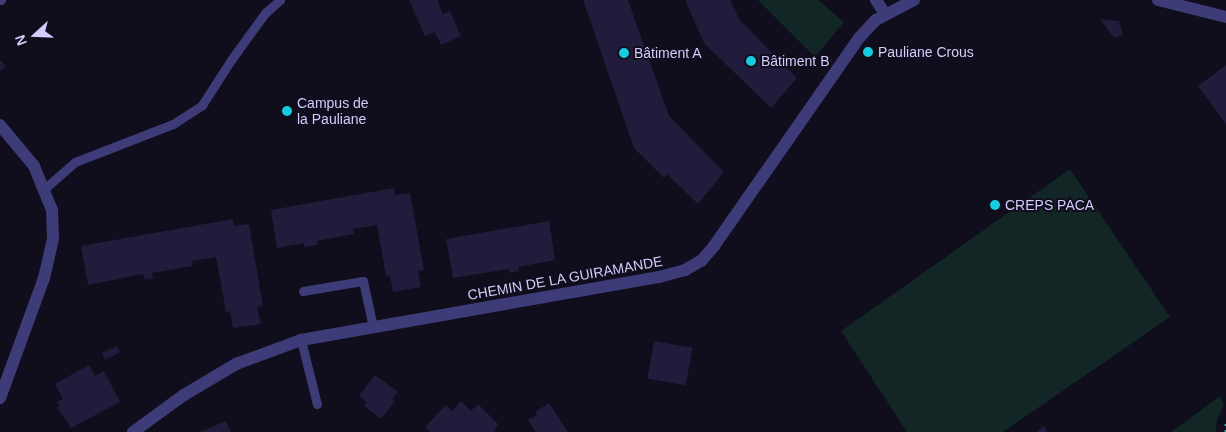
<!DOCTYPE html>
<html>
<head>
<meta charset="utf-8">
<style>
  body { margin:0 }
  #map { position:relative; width:1226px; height:432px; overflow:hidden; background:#100d1d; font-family:Helvetica,sans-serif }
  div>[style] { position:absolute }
  .green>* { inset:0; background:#112625 }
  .building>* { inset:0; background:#211b3c; transform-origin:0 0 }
  .path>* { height:3px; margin-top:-1.5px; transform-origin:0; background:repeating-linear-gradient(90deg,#37a59d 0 2.5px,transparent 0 6.5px) }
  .service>* { height:9px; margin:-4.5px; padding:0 4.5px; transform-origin:4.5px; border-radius:4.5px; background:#3e3c78 }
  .minor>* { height:12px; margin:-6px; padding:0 6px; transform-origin:6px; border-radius:6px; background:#3e3c78 }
  .dots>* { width:14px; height:14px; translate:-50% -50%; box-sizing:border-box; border:2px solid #100d1d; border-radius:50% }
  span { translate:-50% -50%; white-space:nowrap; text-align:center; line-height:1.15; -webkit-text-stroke:4px #100d1d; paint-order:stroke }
  .poi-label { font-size:14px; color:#d2cdfb }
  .left { translate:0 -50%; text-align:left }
  .street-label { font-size:14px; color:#d2cdfb }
  .north { position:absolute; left:10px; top:10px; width:50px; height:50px; -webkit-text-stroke:4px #100d1d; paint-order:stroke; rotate:250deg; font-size:14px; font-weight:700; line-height:20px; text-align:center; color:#d2cdfb }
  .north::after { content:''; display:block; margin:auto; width:18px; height:22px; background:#d2cdfb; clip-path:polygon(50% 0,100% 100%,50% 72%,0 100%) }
</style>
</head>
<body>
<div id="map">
  <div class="green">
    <div style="clip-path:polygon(758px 0,818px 0,844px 22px,815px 57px)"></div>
    <div style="clip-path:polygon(1070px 169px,1170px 317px,1003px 432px,907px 432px,841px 331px)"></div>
    <div style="clip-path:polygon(1220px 396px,1224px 405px,1217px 420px,1216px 432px,1171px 432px)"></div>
  </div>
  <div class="building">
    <div style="clip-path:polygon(409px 0,437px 0,443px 14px,450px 11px,461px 36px,441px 45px,435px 32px,425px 36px)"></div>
    <div style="clip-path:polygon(583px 0,628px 0,669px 116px,724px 172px,698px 204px,667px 174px,664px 178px,634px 148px)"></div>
    <div style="clip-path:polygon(685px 0,730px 0,739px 19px,797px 78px,771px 108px,704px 43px)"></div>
    <div style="clip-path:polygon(1100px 19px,1119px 21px,1123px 35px,1114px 38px)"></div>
    <div style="clip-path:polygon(0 60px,6px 66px,0 71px)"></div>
    <div style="clip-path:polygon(1226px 65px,1226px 124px,1198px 86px)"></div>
    <div style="clip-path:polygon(394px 188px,395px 195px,410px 193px,424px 270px,418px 271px,421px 287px,393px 292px,390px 275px,386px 276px,377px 225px,353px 229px,354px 234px,317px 241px,317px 245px,304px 247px,304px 243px,277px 248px,271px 210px)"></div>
    <div style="clip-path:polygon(233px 219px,234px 226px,249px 224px,263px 306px,257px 307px,261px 324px,233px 328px,230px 311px,226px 312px,216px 257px,192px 261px,193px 266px,152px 273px,153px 278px,145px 280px,143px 274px,88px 285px,81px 246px)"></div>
    <div style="clip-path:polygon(549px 221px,555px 260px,518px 267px,519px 271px,509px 273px,509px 269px,453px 278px,446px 239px)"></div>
    <div style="left:654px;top:341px;width:39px;height:38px;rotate:10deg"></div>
    <div style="clip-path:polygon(117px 346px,120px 352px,105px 360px,102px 353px)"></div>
    <div style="clip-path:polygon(89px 365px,95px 376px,104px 371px,120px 402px,71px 428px,57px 407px,59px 406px,57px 402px,63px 399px,55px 384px)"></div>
    <div style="clip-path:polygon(375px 375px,398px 392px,392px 399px,395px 401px,381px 419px,364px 406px,367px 402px,359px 396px)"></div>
    <div style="clip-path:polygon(461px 401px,471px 411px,478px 404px,499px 425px,494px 430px,496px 432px,430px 432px,425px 427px,446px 405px,452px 411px)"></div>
    <div style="clip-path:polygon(549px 403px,568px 432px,536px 432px,528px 420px,537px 415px,535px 412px)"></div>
    <div style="clip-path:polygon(226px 421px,231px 432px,200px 432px)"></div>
    <div style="clip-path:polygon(1044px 426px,1047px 432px,1036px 432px)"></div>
  </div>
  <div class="path">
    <div style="left:1226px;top:432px;width:10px;rotate:-90deg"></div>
  </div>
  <div class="service">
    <div style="left:0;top:0;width:1px"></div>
    <div style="left:43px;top:190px;width:43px;rotate:-41.2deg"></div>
    <div style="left:75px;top:162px;width:105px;rotate:-21.2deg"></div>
    <div style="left:173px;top:124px;width:35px;rotate:-33deg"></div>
    <div style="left:202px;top:105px;width:54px;rotate:-57.2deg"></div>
    <div style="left:231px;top:60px;width:58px;rotate:-54.1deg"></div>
    <div style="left:265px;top:13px;width:20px;rotate:-41deg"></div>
    <div style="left:303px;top:291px;width:61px;rotate:-9.5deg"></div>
    <div style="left:363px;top:281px;width:47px;rotate:77.7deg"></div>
    <div style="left:301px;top:340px;width:66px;rotate:76deg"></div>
  </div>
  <div class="minor">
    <div style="left:876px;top:0;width:17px;rotate:57deg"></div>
    <div style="left:1158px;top:0;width:70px;rotate:14deg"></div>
    <div style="left:0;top:125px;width:53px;rotate:50.3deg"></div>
    <div style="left:34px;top:166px;width:48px;rotate:67.8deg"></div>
    <div style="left:52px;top:210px;width:29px;rotate:88deg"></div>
    <div style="left:53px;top:239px;width:40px;rotate:103deg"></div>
    <div style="left:44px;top:278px;width:128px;rotate:110.1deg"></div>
    <div style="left:133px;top:432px;width:63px;rotate:-36deg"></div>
    <div style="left:184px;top:395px;width:61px;rotate:-30.8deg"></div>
    <div style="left:236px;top:364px;width:69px;rotate:-20.3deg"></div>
    <div style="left:301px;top:340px;width:364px;rotate:-10deg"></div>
    <div style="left:659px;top:277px;width:27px;rotate:-15deg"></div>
    <div style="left:685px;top:270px;width:20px;rotate:-30deg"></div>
    <div style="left:702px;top:260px;width:18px;rotate:-49deg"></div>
    <div style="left:714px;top:246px;width:254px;rotate:-55.1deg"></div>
    <div style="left:859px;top:38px;width:25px;rotate:-47deg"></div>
    <div style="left:876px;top:20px;width:43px;rotate:-27.8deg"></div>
  </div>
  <div class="dots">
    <div style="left:868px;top:52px;background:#14cee0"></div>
    <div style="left:624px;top:53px;background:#14cee0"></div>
    <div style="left:751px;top:61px;background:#14cee0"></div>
    <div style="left:287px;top:111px;background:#14cee0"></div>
    <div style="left:995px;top:205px;background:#14cee0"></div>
  </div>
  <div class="poi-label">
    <span class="left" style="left:878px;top:52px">Pauliane Crous</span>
    <span class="left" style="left:634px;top:53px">Bâtiment A</span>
    <span class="left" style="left:761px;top:61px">Bâtiment B</span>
    <span class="left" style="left:297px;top:111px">Campus de<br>la Pauliane</span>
    <span class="left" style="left:1005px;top:205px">CREPS PACA</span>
  </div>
  <div class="street-label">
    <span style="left:565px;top:278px;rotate:-10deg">CHEMIN DE LA GUIRAMANDE</span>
  </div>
  <div class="north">N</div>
</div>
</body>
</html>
